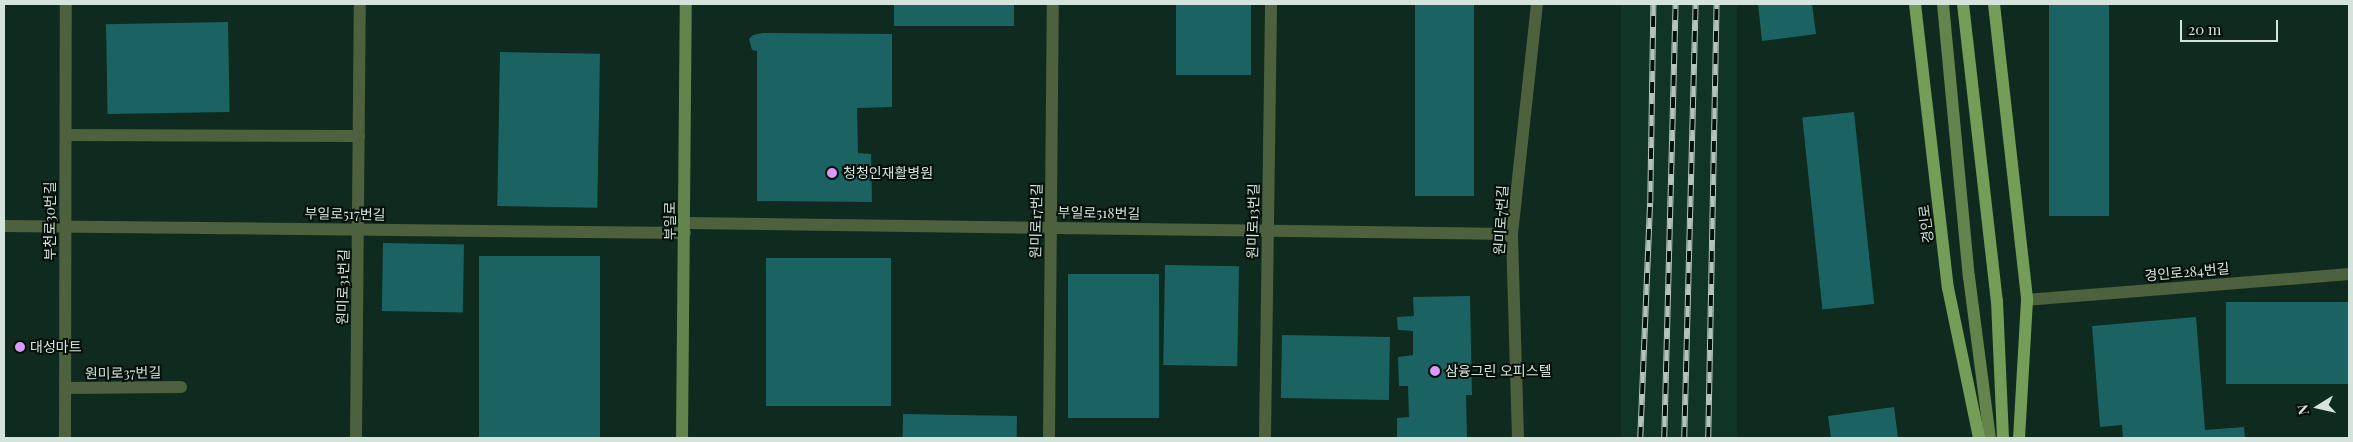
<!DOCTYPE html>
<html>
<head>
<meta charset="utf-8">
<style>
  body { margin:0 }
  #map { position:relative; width:2353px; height:442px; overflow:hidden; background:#0f2a1e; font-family:"Playfair Display","Noto Sans KR",serif }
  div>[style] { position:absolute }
  .built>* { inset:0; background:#103425; transform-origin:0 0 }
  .building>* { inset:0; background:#1a6362; transform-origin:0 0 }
  .lane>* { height:12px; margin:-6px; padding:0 6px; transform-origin:6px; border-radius:6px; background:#4d613f }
  .street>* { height:12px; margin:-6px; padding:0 6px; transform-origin:6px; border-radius:6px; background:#4d613f }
  .secondary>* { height:12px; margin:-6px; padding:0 6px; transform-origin:6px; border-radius:6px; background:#63844d }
  .primary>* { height:12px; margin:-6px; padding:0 6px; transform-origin:6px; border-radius:6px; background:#749e57 }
  .rail>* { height:5.5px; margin-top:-2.75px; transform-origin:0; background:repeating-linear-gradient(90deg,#05100b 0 11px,#b3c4bb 0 22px); box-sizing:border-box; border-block:1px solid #b3c4bb }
  .dots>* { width:14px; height:14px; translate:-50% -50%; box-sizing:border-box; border:2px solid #05100b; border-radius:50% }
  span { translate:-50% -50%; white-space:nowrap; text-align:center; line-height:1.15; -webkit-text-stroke:4px #05100b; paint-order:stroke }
  .poi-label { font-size:14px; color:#d4e3db }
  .left { translate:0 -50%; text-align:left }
  .street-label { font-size:14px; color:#d4e3db }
  .frame { position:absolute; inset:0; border:5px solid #d4e3db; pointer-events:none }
  .north { position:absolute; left:2293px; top:382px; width:50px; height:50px; -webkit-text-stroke:4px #05100b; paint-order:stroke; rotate:260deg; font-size:14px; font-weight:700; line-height:20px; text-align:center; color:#d4e3db }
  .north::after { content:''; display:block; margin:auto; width:18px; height:22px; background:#d4e3db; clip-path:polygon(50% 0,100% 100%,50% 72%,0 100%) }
  .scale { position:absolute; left:2180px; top:20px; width:98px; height:22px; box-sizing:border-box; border:2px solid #d4e3db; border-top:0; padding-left:6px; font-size:15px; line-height:18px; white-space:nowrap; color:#d4e3db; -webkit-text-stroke:4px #05100b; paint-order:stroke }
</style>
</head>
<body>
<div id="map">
  <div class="built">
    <div style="left:1621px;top:4px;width:116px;height:434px"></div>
  </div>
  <div class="building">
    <div style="left:894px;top:4px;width:120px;height:22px"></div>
    <div style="left:1176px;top:4px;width:75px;height:71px"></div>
    <div style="left:1415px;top:4px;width:59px;height:192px"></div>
    <div style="clip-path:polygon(1758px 4px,1812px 4px,1816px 34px,1762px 41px)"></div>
    <div style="left:2049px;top:4px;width:60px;height:212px"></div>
    <div style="left:228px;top:22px;width:90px;height:122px;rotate:89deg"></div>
    <div style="clip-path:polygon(763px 33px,892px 34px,892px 107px,857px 108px,858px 153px,871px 154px,872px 202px,757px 201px,757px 51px,752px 50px,749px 39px,753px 35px)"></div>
    <div style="left:500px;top:52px;width:100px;height:154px;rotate:1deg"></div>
    <div style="left:1854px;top:112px;width:193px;height:52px;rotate:84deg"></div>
    <div style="left:383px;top:243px;width:81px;height:68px;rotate:1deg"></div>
    <div style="left:479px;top:256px;width:121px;height:182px"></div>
    <div style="left:766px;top:258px;width:125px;height:148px"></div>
    <div style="left:1165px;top:265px;width:74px;height:100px;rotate:1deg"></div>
    <div style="left:1068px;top:274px;width:91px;height:144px"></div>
    <div style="clip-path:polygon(1470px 296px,1472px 395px,1466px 395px,1467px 438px,1397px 438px,1397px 418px,1409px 417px,1408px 386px,1399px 386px,1398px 357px,1413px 355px,1413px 331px,1398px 330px,1397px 317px,1414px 316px,1413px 297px)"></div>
    <div style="left:2349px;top:302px;width:82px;height:123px;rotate:90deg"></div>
    <div style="clip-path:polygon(2196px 317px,2205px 430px,2244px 427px,2245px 438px,2123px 438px,2122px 425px,2100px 427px,2092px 326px)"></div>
    <div style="left:1282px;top:335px;width:108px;height:63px;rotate:1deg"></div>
    <div style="clip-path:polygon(1894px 407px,1898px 438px,1831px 438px,1828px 416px)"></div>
    <div style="left:903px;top:414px;width:114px;height:24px;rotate:1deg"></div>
  </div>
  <div class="lane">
    <div style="left:66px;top:135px;width:293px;rotate:0.2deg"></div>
    <div style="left:685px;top:223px;width:827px;rotate:0.76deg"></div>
    <div style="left:1049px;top:438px;width:434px;rotate:-89.5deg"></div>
    <div style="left:1265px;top:438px;width:434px;rotate:-89.2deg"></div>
    <div style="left:1518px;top:438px;width:204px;rotate:-91.7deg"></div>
    <div style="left:1512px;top:234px;width:231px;rotate:-83.8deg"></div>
  </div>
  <div class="street">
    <div style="left:4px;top:226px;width:681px;rotate:0.59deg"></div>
    <div style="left:2027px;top:300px;width:323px;rotate:-4.6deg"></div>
    <div style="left:65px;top:388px;width:116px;rotate:-0.5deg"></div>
    <div style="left:65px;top:438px;width:434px;rotate:-89.9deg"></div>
    <div style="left:356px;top:438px;width:434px;rotate:-89.5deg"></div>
  </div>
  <div class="secondary">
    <div style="left:1943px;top:4px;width:274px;rotate:84.6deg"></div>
    <div style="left:1969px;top:277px;width:162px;rotate:82.6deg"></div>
    <div style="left:682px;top:438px;width:434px;rotate:-89.5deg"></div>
  </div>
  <div class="primary">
    <div style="left:1915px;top:4px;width:286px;rotate:83.4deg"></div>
    <div style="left:1948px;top:288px;width:153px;rotate:78.3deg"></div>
    <div style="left:1963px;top:4px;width:299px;rotate:83.5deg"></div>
    <div style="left:1997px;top:301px;width:137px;rotate:87.5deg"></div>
    <div style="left:1994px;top:4px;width:298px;rotate:83.6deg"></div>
    <div style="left:2027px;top:300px;width:138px;rotate:93.3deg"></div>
  </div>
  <div class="rail">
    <div style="left:1640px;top:438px;width:235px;rotate:-87.6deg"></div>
    <div style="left:1650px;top:203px;width:199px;rotate:-89.1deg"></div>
    <div style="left:1664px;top:438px;width:434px;rotate:-88.5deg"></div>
    <div style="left:1684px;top:438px;width:434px;rotate:-88.5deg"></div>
    <div style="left:1708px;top:438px;width:434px;rotate:-88.9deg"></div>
  </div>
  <div class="dots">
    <div style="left:832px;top:173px;background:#d99af8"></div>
    <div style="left:20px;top:347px;background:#d99af8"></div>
    <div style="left:1435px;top:371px;background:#d99af8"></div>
  </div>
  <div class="poi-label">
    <span class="left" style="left:843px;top:173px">청청인재활병원</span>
    <span class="left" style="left:30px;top:347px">대성마트</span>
    <span class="left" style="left:1445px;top:371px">삼융그린 오피스텔</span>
  </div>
  <div class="street-label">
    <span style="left:1099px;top:213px;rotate:1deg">부일로518번길</span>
    <span style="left:345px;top:214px;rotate:1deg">부일로517번길</span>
    <span style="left:1501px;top:220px;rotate:-87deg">원미로7번길</span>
    <span style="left:50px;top:221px;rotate:-90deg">부천로30번길</span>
    <span style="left:670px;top:221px;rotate:-90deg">부일로</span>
    <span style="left:1036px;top:221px;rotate:-89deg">원미로17번길</span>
    <span style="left:1253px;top:221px;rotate:-89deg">원미로13번길</span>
    <span style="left:1926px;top:224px;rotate:-97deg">경인로</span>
    <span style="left:2187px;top:272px;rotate:-5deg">경인로284번길</span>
    <span style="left:343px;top:287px;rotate:-89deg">원미로31번길</span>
    <span style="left:123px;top:373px;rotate:-1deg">원미로37번길</span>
  </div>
  <div class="frame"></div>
  <div class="north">N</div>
  <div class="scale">20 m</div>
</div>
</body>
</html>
